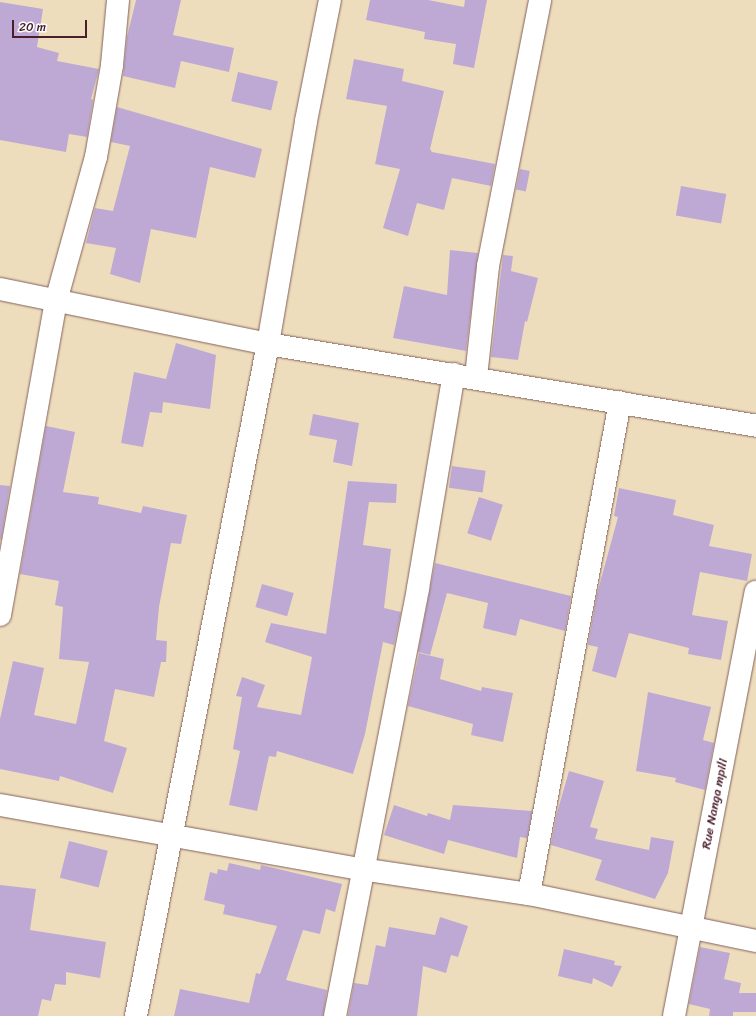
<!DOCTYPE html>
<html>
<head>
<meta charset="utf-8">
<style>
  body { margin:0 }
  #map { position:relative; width:756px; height:1016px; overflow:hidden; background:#eeddbc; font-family:Sriracha,sans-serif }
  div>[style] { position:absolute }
  .building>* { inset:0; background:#bea9d4; transform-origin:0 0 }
  .roads { filter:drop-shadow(0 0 1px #83625e) drop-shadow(0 0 1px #83625e) }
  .minor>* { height:22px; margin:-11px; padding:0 11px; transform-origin:11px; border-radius:11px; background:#fff }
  span { translate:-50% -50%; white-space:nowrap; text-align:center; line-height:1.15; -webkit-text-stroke:3px #fff; paint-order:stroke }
  .street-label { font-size:13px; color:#4a1f2b }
  .scale { position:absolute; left:12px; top:20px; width:75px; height:18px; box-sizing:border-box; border:2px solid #4a1f2b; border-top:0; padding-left:5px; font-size:12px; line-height:14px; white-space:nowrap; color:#4a1f2b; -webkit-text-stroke:3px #fff; paint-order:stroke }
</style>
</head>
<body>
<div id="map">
  <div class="building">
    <div style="clip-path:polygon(136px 0,181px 0,173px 35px,234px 48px,229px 72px,181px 61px,175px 88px,123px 76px,127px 37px)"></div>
    <div style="clip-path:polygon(370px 0,428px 0,464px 7px,465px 0,487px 0,474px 68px,453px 64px,456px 44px,424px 39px,425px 32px,366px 20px)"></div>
    <div style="clip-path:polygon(0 2px,43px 9px,37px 47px,59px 53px,57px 61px,99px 69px,91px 99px,93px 100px,87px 137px,69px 134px,66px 152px,0 140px)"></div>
    <div style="clip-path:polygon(354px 59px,404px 69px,402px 81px,444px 91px,430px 149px,432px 152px,495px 164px,491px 186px,452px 178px,444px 210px,417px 203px,408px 236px,383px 228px,400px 169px,375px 164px,387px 106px,346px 99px)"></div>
    <div style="left:238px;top:72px;width:41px;height:30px;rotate:13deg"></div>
    <div style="clip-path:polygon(117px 107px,262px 149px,255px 178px,210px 167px,196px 238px,151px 229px,140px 283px,110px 274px,116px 248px,86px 243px,95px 208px,113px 211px,130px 146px,111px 142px)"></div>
    <div style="left:520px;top:169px;width:10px;height:21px;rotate:11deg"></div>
    <div style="left:681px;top:186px;width:46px;height:30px;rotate:10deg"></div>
    <div style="clip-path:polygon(450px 250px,478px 253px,466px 351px,393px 338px,404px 286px,447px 295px)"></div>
    <div style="clip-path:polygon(503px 255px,513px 256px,511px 271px,538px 278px,527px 322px,525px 321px,518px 360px,491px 357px)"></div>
    <div style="clip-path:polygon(176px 343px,216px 355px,210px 409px,163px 402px,162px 413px,150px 412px,143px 447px,121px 443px,134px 372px,166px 379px)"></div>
    <div style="clip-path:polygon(313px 414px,359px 423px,352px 466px,333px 462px,337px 440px,309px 435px)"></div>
    <div style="clip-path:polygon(46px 426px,75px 432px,63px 492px,99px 497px,98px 504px,141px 513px,143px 506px,187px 515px,181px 544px,171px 543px,159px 607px,156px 640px,167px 641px,166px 662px,161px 662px,154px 697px,115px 689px,104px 741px,127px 748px,113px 793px,60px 776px,59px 781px,0 769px,0 719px,13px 661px,44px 668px,34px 715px,76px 724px,89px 662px,59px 659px,63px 607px,55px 605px,59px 581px,20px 574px)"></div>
    <div style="left:452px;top:466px;width:34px;height:22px;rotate:8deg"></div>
    <div style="clip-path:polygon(348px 481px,397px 484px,396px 503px,369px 502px,363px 545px,391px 549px,384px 608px,401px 612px,394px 645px,383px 642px,365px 734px,353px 774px,277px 751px,276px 757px,269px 756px,257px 811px,229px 805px,240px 751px,233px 749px,242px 697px,236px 696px,242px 677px,265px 685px,257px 707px,301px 715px,312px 657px,265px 642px,271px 623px,326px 634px)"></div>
    <div style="clip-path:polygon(0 485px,10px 486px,1px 540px,0 539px)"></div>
    <div style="clip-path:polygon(619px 488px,676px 500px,673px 515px,714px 525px,709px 546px,752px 554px,747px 581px,700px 572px,692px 615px,728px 621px,721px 660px,688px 654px,689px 648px,629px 633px,616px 678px,592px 671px,598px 647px,588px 645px,597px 594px,618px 517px,614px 516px)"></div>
    <div style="left:479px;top:497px;width:25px;height:38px;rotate:18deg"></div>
    <div style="clip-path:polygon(435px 563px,571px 596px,565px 631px,520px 619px,516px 636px,483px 628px,488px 603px,447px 593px,430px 655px,418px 652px)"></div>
    <div style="left:262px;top:584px;width:33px;height:24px;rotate:16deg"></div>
    <div style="clip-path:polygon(419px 653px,444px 659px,440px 679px,481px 691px,482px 687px,513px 693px,503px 742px,471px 735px,473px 724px,408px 706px)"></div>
    <div style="clip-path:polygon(648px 692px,711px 707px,703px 740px,714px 743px,705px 790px,675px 782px,676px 778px,636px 771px)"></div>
    <div style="clip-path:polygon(569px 771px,604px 781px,590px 827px,598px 829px,595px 839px,649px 850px,651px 837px,674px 841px,668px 873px,655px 899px,595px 880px,602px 860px,551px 845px,557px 813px)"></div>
    <div style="clip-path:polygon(394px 805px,427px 816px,428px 813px,450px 820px,453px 805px,532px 811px,527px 838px,520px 837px,517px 858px,448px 840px,444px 854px,384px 835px)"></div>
    <div style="left:69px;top:841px;width:40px;height:38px;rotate:14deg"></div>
    <div style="clip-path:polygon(229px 863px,260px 870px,261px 865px,342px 884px,335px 912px,326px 909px,320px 934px,303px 930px,286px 980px,327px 990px,323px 1016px,174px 1016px,180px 989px,249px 1003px,256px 973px,260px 974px,277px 926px,223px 914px,225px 905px,204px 900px,210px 872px,217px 874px,218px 869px,227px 871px)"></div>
    <div style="clip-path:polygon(0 885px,36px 889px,30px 930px,106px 942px,100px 978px,66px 972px,66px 985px,55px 984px,51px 1001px,42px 999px,38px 1016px,0 1016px)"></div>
    <div style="clip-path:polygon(440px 917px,468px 926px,458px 957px,451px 955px,446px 973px,423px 966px,417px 1016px,348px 1016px,354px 983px,368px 985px,376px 945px,385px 947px,389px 927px,435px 935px)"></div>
    <div style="clip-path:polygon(700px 947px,730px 953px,724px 979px,741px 983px,739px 993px,756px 993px,756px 1012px,733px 1012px,733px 1016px,709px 1016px,710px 1009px,689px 1004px)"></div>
    <div style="clip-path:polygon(564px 949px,615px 961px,614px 965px,622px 966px,612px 987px,593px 978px,592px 984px,558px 976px)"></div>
  </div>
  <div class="roads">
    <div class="minor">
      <div style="left:0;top:289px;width:274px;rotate:11.6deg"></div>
      <div style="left:268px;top:344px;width:495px;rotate:9.5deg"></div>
      <div style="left:476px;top:377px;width:112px;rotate:-83.8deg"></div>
      <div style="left:488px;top:266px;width:271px;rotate:-78.9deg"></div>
      <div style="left:0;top:615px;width:319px;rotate:-79.9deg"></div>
      <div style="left:56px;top:301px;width:149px;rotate:-74.5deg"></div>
      <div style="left:96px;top:157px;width:93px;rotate:-80.1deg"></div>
      <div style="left:112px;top:65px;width:65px;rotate:-84.7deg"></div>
      <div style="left:0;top:805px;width:367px;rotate:10.1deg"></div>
      <div style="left:361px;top:869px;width:170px;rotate:8.5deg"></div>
      <div style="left:529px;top:894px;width:232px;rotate:11.7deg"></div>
      <div style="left:529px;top:894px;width:500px;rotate:-79.52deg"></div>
      <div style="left:136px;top:1016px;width:685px;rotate:-78.89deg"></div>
      <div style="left:268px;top:344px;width:226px;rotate:-80.3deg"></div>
      <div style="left:306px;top:121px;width:123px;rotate:-78.8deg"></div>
      <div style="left:335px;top:1016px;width:436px;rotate:-79deg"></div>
      <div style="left:418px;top:588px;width:217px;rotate:-80.5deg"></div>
      <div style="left:674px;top:1016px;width:432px;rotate:-79.1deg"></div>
    </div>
  </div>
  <div class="street-label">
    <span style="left:715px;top:804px;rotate:-79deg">Rue Nanga mpili</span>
  </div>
  <div class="scale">20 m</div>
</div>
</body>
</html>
